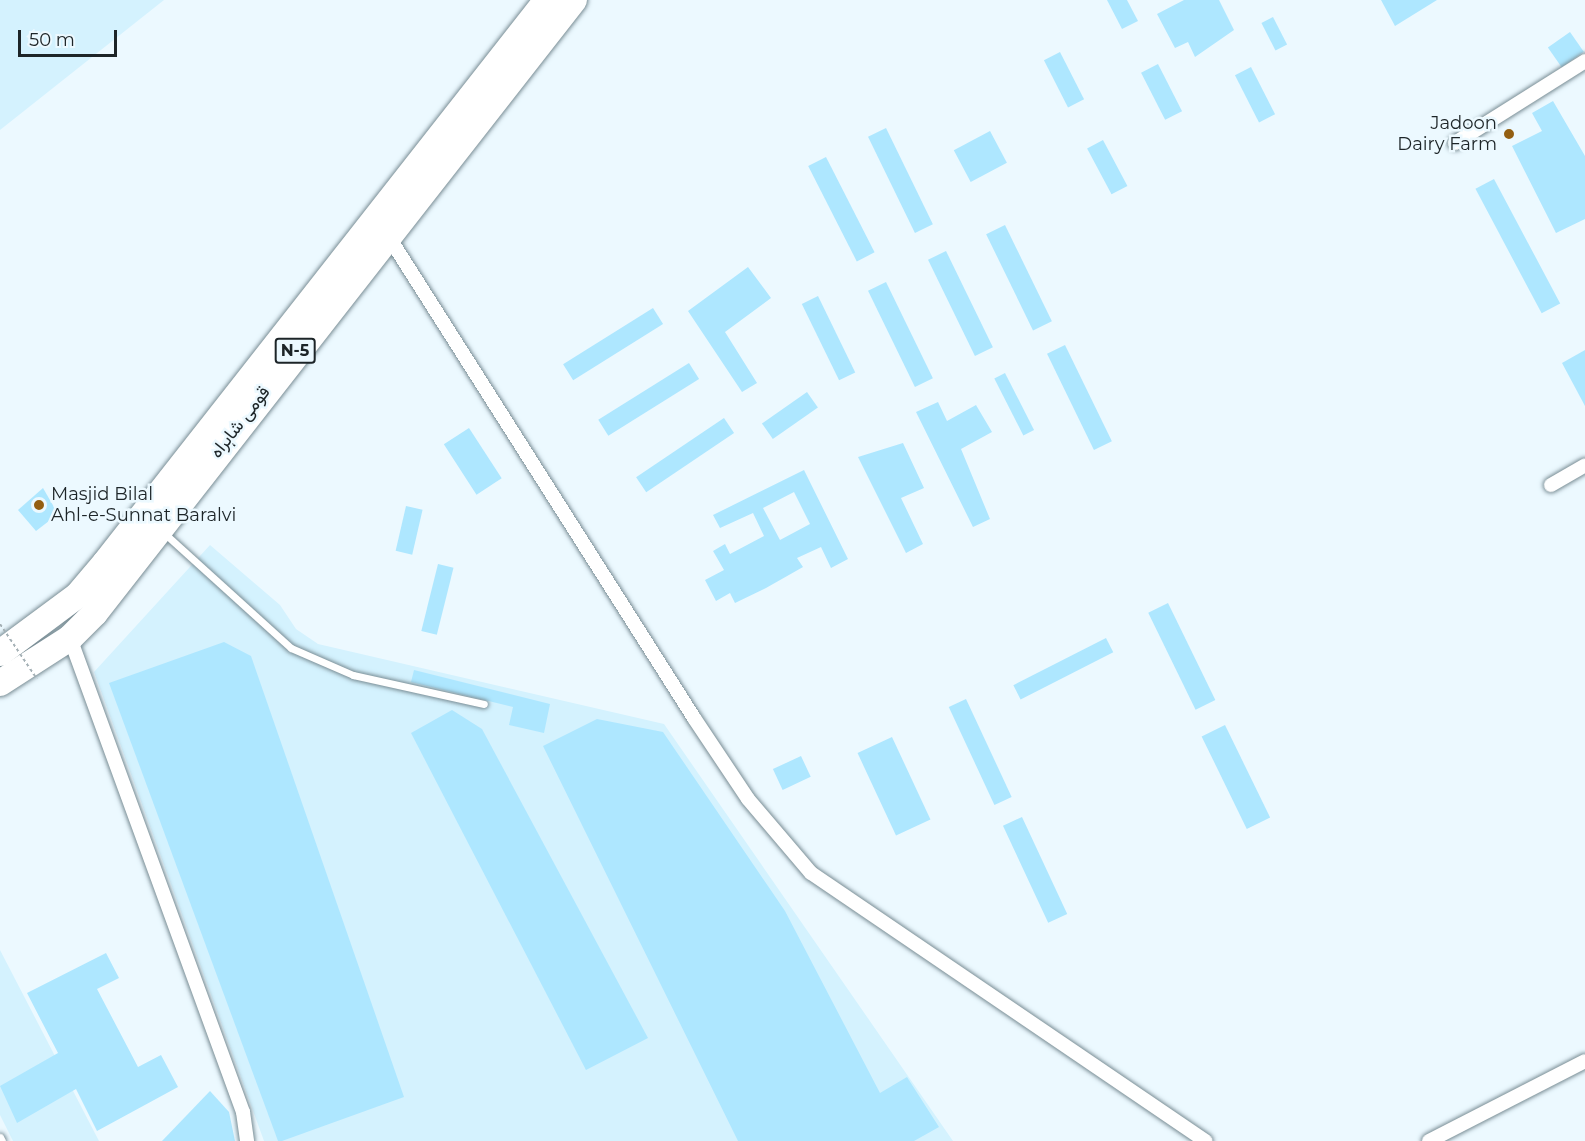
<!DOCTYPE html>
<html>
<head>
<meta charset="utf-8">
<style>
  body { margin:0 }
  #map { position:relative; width:1585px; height:1141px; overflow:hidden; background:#ecf9ff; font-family:Montserrat,Vazirmatn,sans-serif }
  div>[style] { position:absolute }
  .built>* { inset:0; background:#d4f2fe }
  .building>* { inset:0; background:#aee7ff; transform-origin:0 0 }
  .roads { filter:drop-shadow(0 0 2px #798d95) drop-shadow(0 0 2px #798d95) }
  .lane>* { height:7px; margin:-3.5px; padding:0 3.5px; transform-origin:3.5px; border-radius:3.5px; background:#fff }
  .street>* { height:14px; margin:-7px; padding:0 7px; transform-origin:7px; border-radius:7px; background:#fff }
  .highway>* { height:26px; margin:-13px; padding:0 13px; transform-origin:13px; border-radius:13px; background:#fff }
  .path-bridge>* { height:2px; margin-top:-1px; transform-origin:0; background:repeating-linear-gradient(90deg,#a4b0b5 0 3px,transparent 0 6px) }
  .dots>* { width:16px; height:16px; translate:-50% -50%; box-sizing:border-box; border:3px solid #ecf9ff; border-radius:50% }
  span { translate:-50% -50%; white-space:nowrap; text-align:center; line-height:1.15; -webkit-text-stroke:5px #ecf9ff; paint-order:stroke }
  .shield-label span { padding:2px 4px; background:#ecf9ff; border:2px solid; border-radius:4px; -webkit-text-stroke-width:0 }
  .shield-label { font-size:16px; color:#1d2528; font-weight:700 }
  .poi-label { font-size:18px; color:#1d2528 }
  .right { translate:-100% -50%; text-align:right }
  .left { translate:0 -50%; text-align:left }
  .street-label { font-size:18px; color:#1d2528 }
  .scale { position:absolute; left:18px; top:30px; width:99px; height:27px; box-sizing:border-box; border:3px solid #1d2528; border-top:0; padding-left:8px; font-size:18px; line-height:21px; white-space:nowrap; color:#1d2528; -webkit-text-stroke:4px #ecf9ff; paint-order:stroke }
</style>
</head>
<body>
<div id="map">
  <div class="built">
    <div style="clip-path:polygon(0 0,164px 0,0 130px)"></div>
    <div style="clip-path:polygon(210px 545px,280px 605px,296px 629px,318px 644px,664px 724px,953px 1141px,264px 1141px,94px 672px)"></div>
    <div style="clip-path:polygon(0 950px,99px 1141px,13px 1141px,0 1115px)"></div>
  </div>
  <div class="building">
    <div style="clip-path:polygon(1107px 0,1127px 0,1138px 21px,1122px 29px)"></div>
    <div style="clip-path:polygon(1184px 0,1219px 0,1234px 30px,1195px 57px,1188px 42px,1175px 48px,1157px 14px)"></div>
    <div style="clip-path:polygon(1381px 0,1437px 0,1395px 26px)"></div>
    <div style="left:1273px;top:17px;width:31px;height:13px;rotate:63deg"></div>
    <div style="left:1570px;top:32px;width:24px;height:27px;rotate:55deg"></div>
    <div style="left:1060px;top:52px;width:53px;height:18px;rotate:63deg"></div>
    <div style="left:1158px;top:64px;width:53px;height:19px;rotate:63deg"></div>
    <div style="left:1251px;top:67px;width:53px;height:18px;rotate:63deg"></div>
    <div style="clip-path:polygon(1553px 101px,1585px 156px,1585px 219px,1556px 233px,1512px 146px,1542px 131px,1532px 113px)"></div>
    <div style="left:886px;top:128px;width:107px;height:20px;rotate:64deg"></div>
    <div style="left:990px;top:131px;width:36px;height:41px;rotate:62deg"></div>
    <div style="left:1103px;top:140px;width:52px;height:18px;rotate:62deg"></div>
    <div style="left:826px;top:157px;width:107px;height:20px;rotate:63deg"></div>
    <div style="left:1494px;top:179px;width:141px;height:21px;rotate:62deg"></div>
    <div style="left:1005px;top:225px;width:107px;height:21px;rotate:64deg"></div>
    <div style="left:946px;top:251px;width:107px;height:20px;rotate:64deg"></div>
    <div style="clip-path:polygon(748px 267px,771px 298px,725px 332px,757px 383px,742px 392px,688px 311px)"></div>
    <div style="left:886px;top:282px;width:107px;height:20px;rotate:64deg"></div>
    <div style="left:818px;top:296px;width:85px;height:18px;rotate:64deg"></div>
    <div style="left:653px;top:308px;width:19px;height:106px;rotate:58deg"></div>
    <div style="left:1065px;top:345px;width:107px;height:20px;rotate:64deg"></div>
    <div style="clip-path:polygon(1585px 350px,1585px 406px,1562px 363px)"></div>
    <div style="left:689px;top:363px;width:19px;height:107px;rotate:58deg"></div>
    <div style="left:1005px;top:373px;width:64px;height:12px;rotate:63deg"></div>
    <div style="left:807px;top:392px;width:19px;height:55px;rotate:55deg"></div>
    <div style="clip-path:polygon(938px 402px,947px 421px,976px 405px,992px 432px,961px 449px,990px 519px,973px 527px,916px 412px)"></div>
    <div style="left:724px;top:418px;width:18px;height:106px;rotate:56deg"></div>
    <div style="left:469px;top:428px;width:60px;height:30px;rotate:57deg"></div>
    <div style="clip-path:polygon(903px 443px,924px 488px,901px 498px,923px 544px,906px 553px,858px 457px)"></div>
    <div style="clip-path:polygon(evenodd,804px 470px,848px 559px,831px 568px,821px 547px,797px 558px,803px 567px,766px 588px,735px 603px,730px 593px,716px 601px,705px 580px,724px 570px,713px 551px,725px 544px,730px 554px,764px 536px,753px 513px,720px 528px,713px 515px,804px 470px,794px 492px,810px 524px,780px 540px,763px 508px,794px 492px)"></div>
    <div style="clip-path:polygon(43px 488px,58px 514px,36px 531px,18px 510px)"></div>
    <div style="left:406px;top:506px;width:17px;height:46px;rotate:13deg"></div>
    <div style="left:438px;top:564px;width:16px;height:69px;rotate:14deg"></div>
    <div style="left:1168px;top:603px;width:108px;height:22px;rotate:64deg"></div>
    <div style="left:1106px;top:638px;width:16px;height:104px;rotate:63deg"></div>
    <div style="clip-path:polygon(224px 642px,251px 656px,404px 1097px,282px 1141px,278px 1141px,109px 683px)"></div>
    <div style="clip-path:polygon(414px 670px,550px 704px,544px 733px,509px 725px,513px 707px,411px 682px)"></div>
    <div style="left:966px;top:699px;width:108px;height:19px;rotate:65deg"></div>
    <div style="clip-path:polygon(452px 710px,482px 729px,648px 1038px,586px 1070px,411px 733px)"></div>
    <div style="clip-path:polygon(597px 719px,663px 732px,785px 911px,880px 1093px,907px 1077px,939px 1127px,914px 1141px,738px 1141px,543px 746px)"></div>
    <div style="left:1225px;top:725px;width:103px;height:26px;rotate:64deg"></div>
    <div style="left:892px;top:737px;width:91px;height:38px;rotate:65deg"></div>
    <div style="left:801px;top:756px;width:23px;height:31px;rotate:65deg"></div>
    <div style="left:1022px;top:817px;width:107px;height:21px;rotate:65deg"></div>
    <div style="clip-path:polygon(106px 953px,119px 978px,97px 989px,138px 1067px,161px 1055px,178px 1087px,97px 1131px,76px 1089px,17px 1123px,0 1086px,58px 1053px,27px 993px)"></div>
    <div style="clip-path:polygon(210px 1091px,229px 1112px,235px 1141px,162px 1141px)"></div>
  </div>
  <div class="roads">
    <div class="lane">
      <div style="left:164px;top:533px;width:171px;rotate:42.2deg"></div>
      <div style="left:291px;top:648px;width:68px;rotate:23.5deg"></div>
      <div style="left:353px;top:675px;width:134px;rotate:12.5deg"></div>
      <div style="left:0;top:1137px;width:4px;rotate:63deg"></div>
    </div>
    <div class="street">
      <div style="left:1455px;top:143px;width:154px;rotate:-32.2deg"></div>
      <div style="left:387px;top:234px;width:573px;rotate:57.61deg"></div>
      <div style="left:694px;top:718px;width:97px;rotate:56.3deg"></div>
      <div style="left:748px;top:799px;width:97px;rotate:49.6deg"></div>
      <div style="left:811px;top:873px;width:477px;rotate:34.2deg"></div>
      <div style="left:1551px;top:485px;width:39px;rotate:-30deg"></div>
      <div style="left:70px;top:638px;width:505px;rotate:69.95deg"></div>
      <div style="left:243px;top:1112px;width:29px;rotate:82deg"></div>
      <div style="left:1429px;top:1141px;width:175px;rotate:-27.1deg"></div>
    </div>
    <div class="highway">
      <div style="left:0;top:653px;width:97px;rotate:-36.6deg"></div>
      <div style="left:78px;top:595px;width:42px;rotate:-49.8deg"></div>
      <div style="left:105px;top:563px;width:716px;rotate:-51.87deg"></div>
      <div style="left:0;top:683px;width:83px;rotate:-32.7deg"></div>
      <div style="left:70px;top:638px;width:35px;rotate:-45deg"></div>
      <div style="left:95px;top:613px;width:778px;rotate:-52deg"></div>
    </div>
  </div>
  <div class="path-bridge">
    <div style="left:0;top:624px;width:66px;rotate:56.1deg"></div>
  </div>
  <div class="dots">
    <div style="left:1509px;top:134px;background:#935f12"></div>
    <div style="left:39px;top:505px;background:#935f12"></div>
  </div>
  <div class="shield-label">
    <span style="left:295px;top:351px">N-5</span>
  </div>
  <div class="poi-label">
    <span class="right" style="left:1497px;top:134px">Jadoon<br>Dairy Farm</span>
    <span class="left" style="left:51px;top:505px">Masjid Bilal<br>Ahl-e-Sunnat Baralvi</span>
  </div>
  <div class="street-label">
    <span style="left:240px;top:422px;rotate:-52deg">قومی شاہراہ</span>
  </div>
  <div class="scale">50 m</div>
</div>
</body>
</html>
